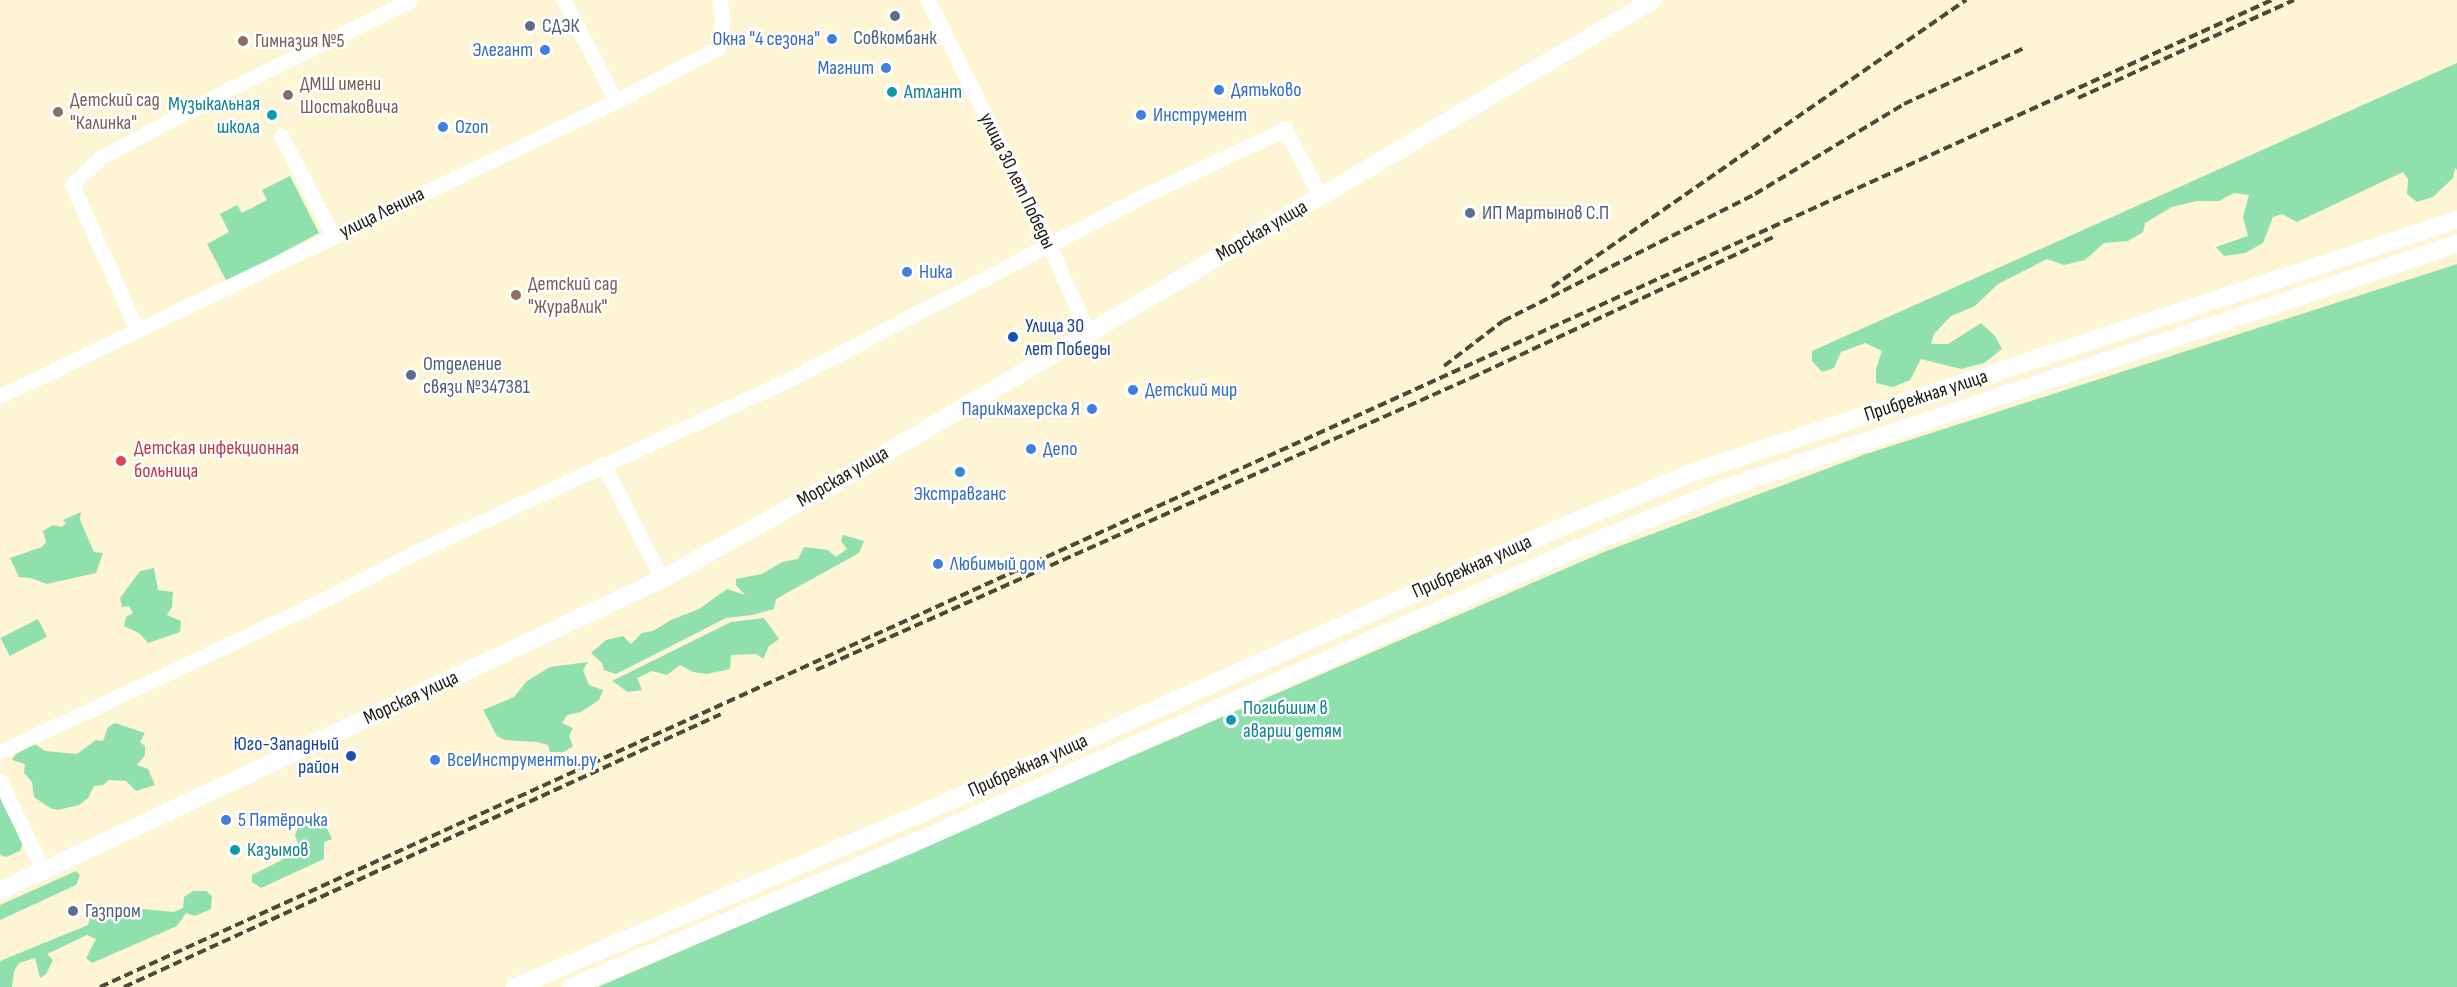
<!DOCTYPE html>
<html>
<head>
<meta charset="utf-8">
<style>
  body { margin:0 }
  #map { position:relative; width:2457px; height:987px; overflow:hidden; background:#fdf5d4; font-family:"Sofia Sans Condensed",sans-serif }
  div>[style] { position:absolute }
  .green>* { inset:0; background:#8fe0ac; transform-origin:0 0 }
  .minor>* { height:15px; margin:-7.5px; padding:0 7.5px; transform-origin:7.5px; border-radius:7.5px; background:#fff }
  .major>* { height:18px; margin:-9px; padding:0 9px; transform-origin:9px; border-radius:9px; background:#fff }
  .rail>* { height:4px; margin-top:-2px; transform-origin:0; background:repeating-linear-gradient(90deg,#4c4938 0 9px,transparent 0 13.5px) }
  .dots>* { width:16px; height:16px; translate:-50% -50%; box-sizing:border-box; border:3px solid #fff; border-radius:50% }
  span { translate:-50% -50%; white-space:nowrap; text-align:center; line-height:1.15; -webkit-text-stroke:5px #fff; paint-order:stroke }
  .service-label { font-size:20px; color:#4e5e75 }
  .left { translate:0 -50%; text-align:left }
  .shop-label { font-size:20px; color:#366cbe }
  .right { translate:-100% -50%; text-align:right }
  .education-label { font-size:20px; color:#785e54 }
  .culture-label { font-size:20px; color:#0d838f }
  .street-label { font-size:20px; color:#1c1a0d }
  .transit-label { font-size:20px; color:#164399 }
  .health-label { font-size:20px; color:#be3a42 }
</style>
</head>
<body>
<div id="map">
  <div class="green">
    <div style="clip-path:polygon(2457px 63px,2457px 170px,2455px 168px,2453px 178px,2433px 197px,2417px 202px,2407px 194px,2408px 179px,2403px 172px,2297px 222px,2282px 214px,2273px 217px,2263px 243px,2245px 253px,2224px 256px,2216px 247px,2248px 236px,2243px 217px,2249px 195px,2234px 193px,2219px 201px,2197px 201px,2172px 207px,2145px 223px,2143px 232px,2128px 241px,2104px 243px,2085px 260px,2064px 265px,2047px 259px,1998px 284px,1975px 306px,1951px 316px,1934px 334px,1931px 344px,1948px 344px,1981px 323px,1995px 336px,2002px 349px,1984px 363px,1961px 369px,1921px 359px,1910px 380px,1893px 387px,1876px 383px,1876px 369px,1882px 351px,1865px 343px,1841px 352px,1834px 368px,1822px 372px,1812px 361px,1812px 351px)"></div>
    <div style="clip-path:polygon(290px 176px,319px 233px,227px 282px,207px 244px,229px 232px,220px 214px,237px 205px,242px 213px,267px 200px,262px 190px)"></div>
    <div style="clip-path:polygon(2457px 264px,2457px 987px,598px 987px,1604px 552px,1866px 454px)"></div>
    <div style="clip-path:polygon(81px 512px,80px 520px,94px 552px,103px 553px,96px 573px,47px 584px,31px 578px,19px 577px,10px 558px,42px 547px,46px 542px,43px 531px,53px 525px,62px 527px,66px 523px,63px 520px)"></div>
    <div style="clip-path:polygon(843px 535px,864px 541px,859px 553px,776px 599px,774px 609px,752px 615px,726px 618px,616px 674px,604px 670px,602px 663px,591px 653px,606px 640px,623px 636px,631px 644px,642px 633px,653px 631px,671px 620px,699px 609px,727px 589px,745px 595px,736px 585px,736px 579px,762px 574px,782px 562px,798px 559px,804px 547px,828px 550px,836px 557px,847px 549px,841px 541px)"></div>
    <div style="clip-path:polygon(154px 568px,158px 590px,173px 592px,172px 607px,167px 615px,181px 621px,180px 632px,148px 643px,139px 633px,124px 626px,126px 617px,133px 613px,129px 606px,122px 607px,120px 598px,140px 571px)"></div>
    <div style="clip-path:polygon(764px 618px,779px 639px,769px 646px,763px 659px,756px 654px,731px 655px,730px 669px,707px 674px,693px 672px,680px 665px,667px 675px,652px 671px,637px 678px,642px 690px,628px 692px,612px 681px,731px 622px)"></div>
    <div style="left:38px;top:619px;width:20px;height:42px;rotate:63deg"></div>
    <div style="clip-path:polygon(588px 662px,583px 670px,589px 685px,603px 690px,599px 700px,581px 712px,567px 715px,562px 723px,573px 728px,569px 736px,573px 746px,564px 752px,550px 752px,548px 745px,537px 742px,505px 740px,497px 736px,483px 710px,514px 697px,527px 681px,550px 667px)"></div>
    <div style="clip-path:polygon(115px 723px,145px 733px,140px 742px,145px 746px,145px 755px,137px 765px,148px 769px,155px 785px,136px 791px,126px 781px,109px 780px,103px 785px,94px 786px,88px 798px,79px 805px,58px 810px,50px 808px,34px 797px,32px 782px,24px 773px,25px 764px,12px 760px,15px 755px,32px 742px,45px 751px,77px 754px,96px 740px,103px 741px,108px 727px)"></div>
    <div style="clip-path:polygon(0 788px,23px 843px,20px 851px,6px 857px,0 855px)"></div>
    <div style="clip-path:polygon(321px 816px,332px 839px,324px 842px,324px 859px,261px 888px,252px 882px,252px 875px,280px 861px,299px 847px,295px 835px,298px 828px,310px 819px)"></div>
    <div style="clip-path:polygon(76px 871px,80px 875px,76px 885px,0 920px,0 905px)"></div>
    <div style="clip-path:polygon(193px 891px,206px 891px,212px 896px,211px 909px,195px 916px,186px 913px,177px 926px,92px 963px,86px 958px,96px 939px,87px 935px,47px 954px,53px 960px,46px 974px,40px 978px,35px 958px,19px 963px,14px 971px,12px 987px,0 987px,0 961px,88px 925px,92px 912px,109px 918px,113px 907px,118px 907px,127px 916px,142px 909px,174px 912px,183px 908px,184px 897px)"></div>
  </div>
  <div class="minor">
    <div style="left:564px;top:0;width:114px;rotate:62.8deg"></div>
    <div style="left:928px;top:0;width:273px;rotate:63.7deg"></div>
    <div style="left:1049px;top:245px;width:95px;rotate:65.9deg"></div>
    <div style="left:281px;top:136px;width:113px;rotate:62.5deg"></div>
    <div style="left:137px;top:330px;width:159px;rotate:-114.1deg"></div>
    <div style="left:72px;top:185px;width:40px;rotate:-44deg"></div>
    <div style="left:101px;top:157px;width:148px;rotate:-27.8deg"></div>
    <div style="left:232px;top:88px;width:199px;rotate:-26.2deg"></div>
    <div style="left:0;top:396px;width:683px;rotate:-25.59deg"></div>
    <div style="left:616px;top:101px;width:115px;rotate:-27.5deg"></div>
    <div style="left:718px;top:48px;width:28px;rotate:-80deg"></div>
    <div style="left:723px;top:20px;width:20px;rotate:-101deg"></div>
    <div style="left:603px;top:464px;width:129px;rotate:62.8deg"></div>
    <div style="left:0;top:752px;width:362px;rotate:-25.2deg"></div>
    <div style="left:328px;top:598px;width:102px;rotate:-27.6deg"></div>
    <div style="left:418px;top:551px;width:414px;rotate:-24.8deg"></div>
    <div style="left:794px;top:377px;width:393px;rotate:-27.4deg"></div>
    <div style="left:1143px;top:196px;width:157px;rotate:-25.3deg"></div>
    <div style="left:1285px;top:129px;width:77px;rotate:62.1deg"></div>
    <div style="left:0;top:781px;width:99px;rotate:64.2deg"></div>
  </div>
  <div class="major">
    <div style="left:0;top:891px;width:732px;rotate:-25.23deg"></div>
    <div style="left:662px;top:579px;width:220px;rotate:-29.1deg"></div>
    <div style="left:854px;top:472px;width:928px;rotate:-30.57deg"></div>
    <div style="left:515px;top:987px;width:516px;rotate:-23.18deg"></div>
    <div style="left:989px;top:784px;width:618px;rotate:-24.16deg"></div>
    <div style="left:1553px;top:531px;width:150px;rotate:-22.8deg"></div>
    <div style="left:1691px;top:473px;width:807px;rotate:-18.28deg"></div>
    <div style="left:571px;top:987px;width:369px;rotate:-22.8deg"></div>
    <div style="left:911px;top:844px;width:731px;rotate:-23.9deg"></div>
    <div style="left:1579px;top:548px;width:159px;rotate:-22.2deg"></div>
    <div style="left:1726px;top:488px;width:771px;rotate:-18.46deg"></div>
  </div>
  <div class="rail">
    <div style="left:2078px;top:98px;width:237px;rotate:-24.4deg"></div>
    <div style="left:1552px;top:287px;width:504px;rotate:-34.73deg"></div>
    <div style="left:1444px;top:366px;width:74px;rotate:-37.3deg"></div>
    <div style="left:1503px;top:321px;width:282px;rotate:-26.7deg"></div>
    <div style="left:1755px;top:194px;width:174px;rotate:-31.1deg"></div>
    <div style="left:1904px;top:104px;width:135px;rotate:-25deg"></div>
    <div style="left:816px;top:670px;width:717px;rotate:-24.03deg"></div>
    <div style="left:1471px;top:378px;width:336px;rotate:-25deg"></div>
    <div style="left:100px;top:987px;width:2386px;rotate:-24.44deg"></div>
    <div style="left:124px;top:987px;width:656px;rotate:-24.57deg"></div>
  </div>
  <div class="dots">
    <div style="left:895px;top:16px;background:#5c6f8a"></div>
    <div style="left:530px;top:26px;background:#5c6f8a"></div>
    <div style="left:832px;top:39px;background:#3f7fe0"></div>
    <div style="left:243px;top:41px;background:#8d6e63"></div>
    <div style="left:545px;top:50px;background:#3f7fe0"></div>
    <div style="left:886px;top:68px;background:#3f7fe0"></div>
    <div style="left:1219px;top:90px;background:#3f7fe0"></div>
    <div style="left:892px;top:92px;background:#0f9aa8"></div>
    <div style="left:288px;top:95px;background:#8d6e63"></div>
    <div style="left:58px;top:112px;background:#8d6e63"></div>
    <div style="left:272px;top:115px;background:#0f9aa8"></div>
    <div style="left:1141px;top:115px;background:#3f7fe0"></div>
    <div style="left:443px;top:127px;background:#3f7fe0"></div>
    <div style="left:1470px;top:213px;background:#5c6f8a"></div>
    <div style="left:907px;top:272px;background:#3f7fe0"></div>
    <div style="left:516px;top:295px;background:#8d6e63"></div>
    <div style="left:1013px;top:337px;background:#1a4fb4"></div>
    <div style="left:411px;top:375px;background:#5c6f8a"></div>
    <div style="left:1133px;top:390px;background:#3f7fe0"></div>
    <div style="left:1092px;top:409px;background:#3f7fe0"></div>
    <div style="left:1031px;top:449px;background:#3f7fe0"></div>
    <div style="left:121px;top:461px;background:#e0444e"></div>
    <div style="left:960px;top:472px;background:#3f7fe0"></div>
    <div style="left:938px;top:564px;background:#3f7fe0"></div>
    <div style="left:1231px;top:720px;background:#0f9aa8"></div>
    <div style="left:351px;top:756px;background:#1a4fb4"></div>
    <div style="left:435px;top:760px;background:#3f7fe0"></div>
    <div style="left:226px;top:820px;background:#3f7fe0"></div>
    <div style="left:235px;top:850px;background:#0f9aa8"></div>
    <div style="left:73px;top:911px;background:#5c6f8a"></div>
  </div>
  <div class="service-label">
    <span class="left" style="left:542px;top:26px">СДЭК</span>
    <span style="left:895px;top:38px">Совкомбанк</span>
    <span class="left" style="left:1482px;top:213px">ИП Мартынов С.П</span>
    <span class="left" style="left:423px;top:376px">Отделение<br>связи №347381</span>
    <span class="left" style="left:85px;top:911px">Газпром</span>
  </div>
  <div class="shop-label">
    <span class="right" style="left:820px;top:39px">Окна "4 сезона"</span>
    <span class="right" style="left:533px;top:50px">Элегант</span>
    <span class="right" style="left:874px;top:68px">Магнит</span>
    <span class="left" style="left:1231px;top:90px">Дятьково</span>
    <span class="left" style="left:1153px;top:115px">Инструмент</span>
    <span class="left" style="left:455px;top:127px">Ozon</span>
    <span class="left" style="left:919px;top:272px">Ника</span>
    <span class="left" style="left:1145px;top:390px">Детский мир</span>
    <span class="right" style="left:1080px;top:409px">Парикмахерска Я</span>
    <span class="left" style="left:1043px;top:449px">Депо</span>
    <span style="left:960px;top:494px">Экстравганс</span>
    <span class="left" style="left:950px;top:564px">Любимый дом</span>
    <span class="left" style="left:447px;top:760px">ВсеИнструменты.ру</span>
    <span class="left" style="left:238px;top:820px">5 Пятёрочка</span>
  </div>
  <div class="education-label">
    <span class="left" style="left:255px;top:41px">Гимназия №5</span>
    <span class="left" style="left:300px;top:96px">ДМШ имени<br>Шостаковича</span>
    <span class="left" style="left:70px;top:112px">Детский сад<br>"Калинка"</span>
    <span class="left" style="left:528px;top:296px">Детский сад<br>"Журавлик"</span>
  </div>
  <div class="culture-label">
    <span class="left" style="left:904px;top:92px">Атлант</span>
    <span class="right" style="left:260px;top:116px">Музыкальная<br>школа</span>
    <span class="left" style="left:1243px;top:720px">Погибшим в<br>аварии детям</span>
    <span class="left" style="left:247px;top:850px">Казымов</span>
  </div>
  <div class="street-label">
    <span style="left:1017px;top:181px;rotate:64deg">улица 30 лет Победы</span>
    <span style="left:382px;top:213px;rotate:-26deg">улица Ленина</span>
    <span style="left:1262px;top:231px;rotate:-30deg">Морская улица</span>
    <span style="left:1926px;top:396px;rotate:-18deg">Прибрежная улица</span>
    <span style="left:843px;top:477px;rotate:-30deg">Морская улица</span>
    <span style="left:1472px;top:567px;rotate:-24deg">Прибрежная улица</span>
    <span style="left:411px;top:698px;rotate:-25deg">Морская улица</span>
    <span style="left:1028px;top:766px;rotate:-24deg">Прибрежная улица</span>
  </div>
  <div class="transit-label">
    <span class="left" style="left:1025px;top:338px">Улица 30<br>лет Победы</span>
    <span class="right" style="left:339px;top:756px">Юго-Западный<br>район</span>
  </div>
  <div class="health-label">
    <span class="left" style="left:134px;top:460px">Детская инфекционная<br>больница</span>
  </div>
</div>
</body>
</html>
